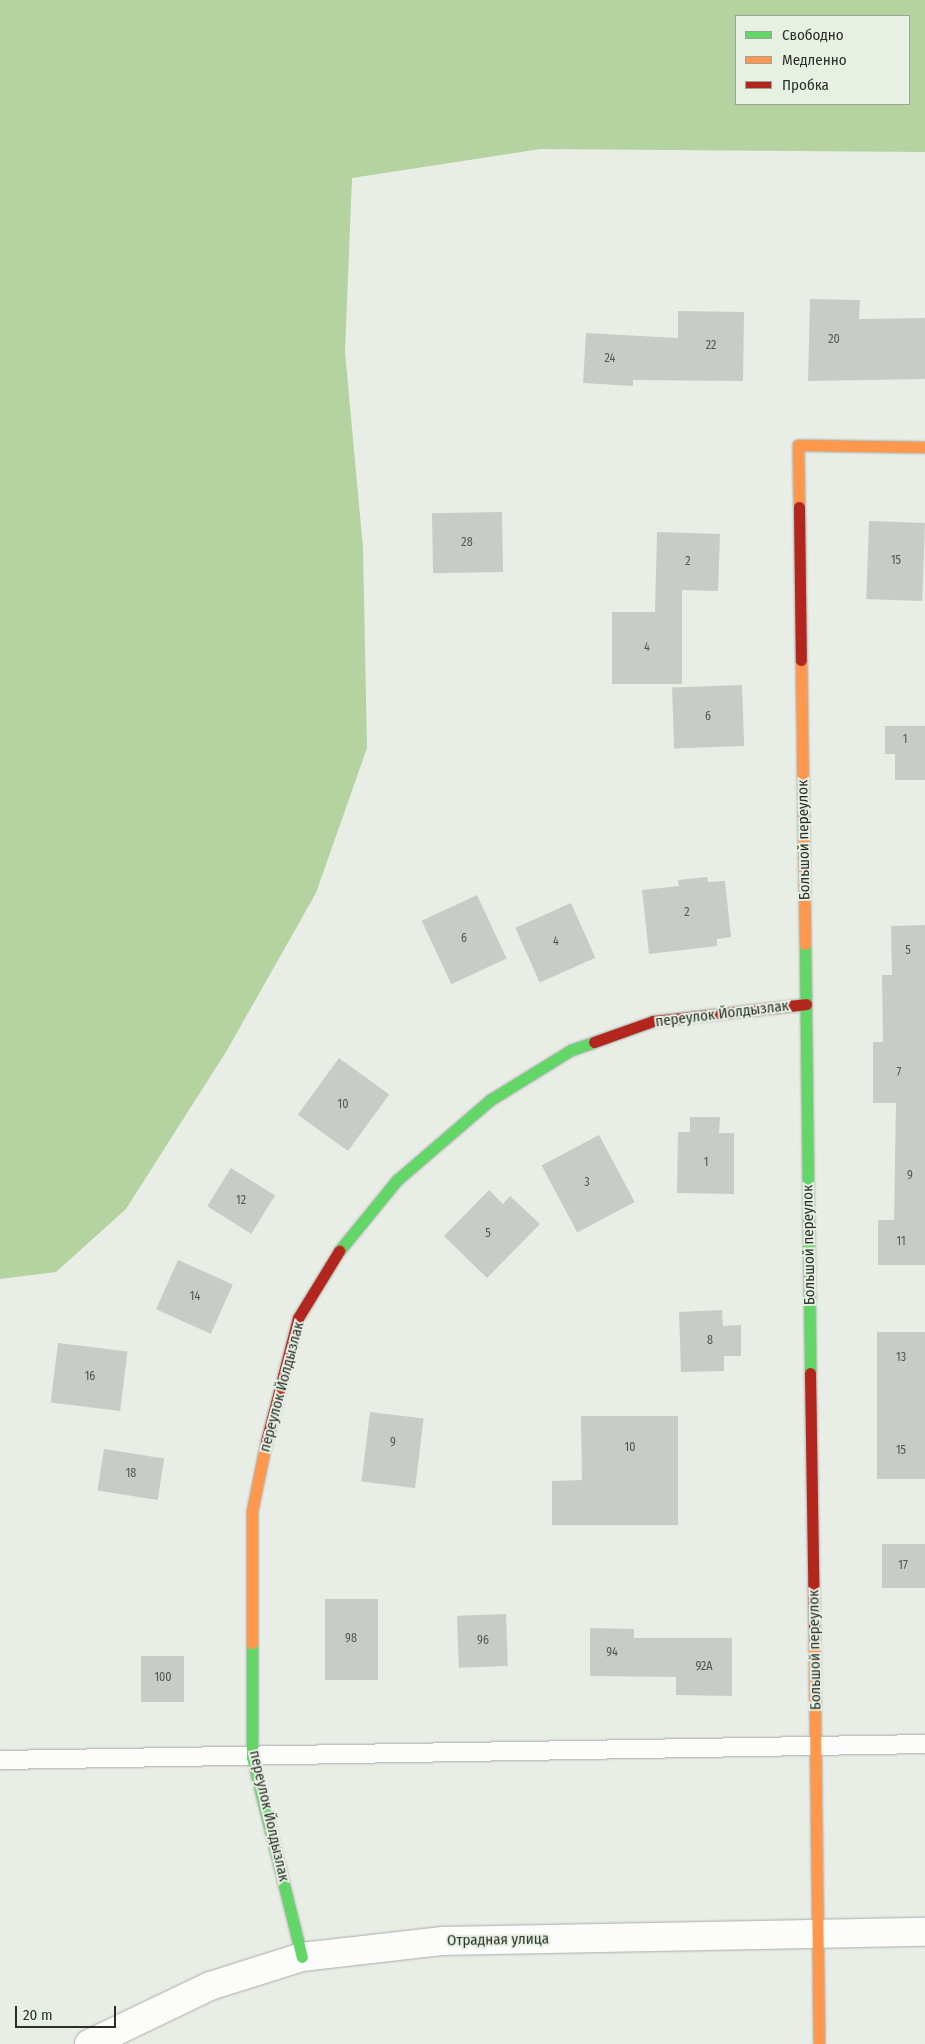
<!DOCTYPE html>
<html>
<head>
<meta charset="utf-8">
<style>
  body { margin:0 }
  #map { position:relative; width:925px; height:2044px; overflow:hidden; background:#e8ede6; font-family:"Fira Sans Condensed",sans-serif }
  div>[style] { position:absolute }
  .forest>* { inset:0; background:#b4d3a1 }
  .building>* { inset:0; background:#c8ccc7; transform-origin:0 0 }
  .roads { filter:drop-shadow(0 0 1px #a9ada8) drop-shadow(0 0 1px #a9ada8) }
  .lane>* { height:18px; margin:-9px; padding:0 9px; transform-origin:9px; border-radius:9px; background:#fcfcfb }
  .street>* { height:28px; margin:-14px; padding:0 14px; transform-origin:14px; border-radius:14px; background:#fcfcfb }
  .fast>* { height:11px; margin:-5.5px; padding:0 5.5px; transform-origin:5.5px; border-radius:5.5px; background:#63d668 }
  .slow>* { height:11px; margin:-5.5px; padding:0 5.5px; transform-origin:5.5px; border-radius:5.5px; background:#ff974d }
  .jam>* { height:11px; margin:-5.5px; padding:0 5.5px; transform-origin:5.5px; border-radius:5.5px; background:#b3261e }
  span { translate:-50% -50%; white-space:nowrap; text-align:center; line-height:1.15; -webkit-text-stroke:4px #e7f0e3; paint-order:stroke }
  .number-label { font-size:12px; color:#525650 }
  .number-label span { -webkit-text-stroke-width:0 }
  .street-label { font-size:15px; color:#2b2e29 }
  .legend { position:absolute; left:735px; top:15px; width:175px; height:90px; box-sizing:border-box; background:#e7f0e3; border:1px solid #9ca299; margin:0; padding:6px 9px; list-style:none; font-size:15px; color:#2b2e29 }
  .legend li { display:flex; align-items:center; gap:10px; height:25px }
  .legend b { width:25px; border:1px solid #9ca299 }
  .scale { position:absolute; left:15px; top:2006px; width:101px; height:22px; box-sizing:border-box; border:2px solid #2b2e29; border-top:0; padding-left:6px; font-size:15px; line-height:18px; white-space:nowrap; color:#2b2e29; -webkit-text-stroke:4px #e7f0e3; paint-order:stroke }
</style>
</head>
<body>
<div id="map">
  <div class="forest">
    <div style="clip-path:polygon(evenodd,0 0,925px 0,925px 152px,540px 149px,352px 178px,345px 352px,363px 548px,367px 748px,316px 893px,226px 1052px,126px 1209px,56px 1272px,0 1279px,0 0,736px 16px,909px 16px,909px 104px,736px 104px,736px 16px)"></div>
  </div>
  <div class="building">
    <div style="clip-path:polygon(810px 299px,860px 300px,859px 319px,925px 318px,925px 379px,808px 381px)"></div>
    <div style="clip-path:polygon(678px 311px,744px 312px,743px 381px,633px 380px,633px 386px,583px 383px,586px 333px,678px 338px)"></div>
    <div style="left:502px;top:512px;width:60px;height:70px;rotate:89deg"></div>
    <div style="left:869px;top:521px;width:56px;height:78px;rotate:2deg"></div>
    <div style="clip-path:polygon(657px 532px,720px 534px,718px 591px,682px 590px,682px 684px,612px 684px,612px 612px,655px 612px)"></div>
    <div style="left:742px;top:685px;width:61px;height:70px;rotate:88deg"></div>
    <div style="clip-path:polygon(885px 726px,925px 726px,925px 780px,895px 780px,895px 754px,885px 754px)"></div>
    <div style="clip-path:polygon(707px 877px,708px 882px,725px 881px,731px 937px,717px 939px,717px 946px,649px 954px,642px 890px,679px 886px,678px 880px)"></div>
    <div style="left:477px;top:895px;width:70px;height:61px;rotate:65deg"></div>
    <div style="left:571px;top:903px;width:60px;height:61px;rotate:66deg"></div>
    <div style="clip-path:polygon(925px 925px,925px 1265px,878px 1265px,878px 1220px,894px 1220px,896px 1103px,873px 1103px,873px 1042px,883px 1042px,882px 975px,892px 975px,891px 926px)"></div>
    <div style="left:339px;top:1058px;width:62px;height:70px;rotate:36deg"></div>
    <div style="clip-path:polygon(690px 1117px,720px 1117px,719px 1133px,734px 1133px,734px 1194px,677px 1193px,678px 1132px,690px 1132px)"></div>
    <div style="left:599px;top:1135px;width:76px;height:65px;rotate:62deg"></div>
    <div style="left:231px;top:1168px;width:52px;height:45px;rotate:32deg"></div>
    <div style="clip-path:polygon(489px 1190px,503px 1204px,510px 1196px,540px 1224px,487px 1278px,444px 1236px)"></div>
    <div style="left:178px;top:1260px;width:60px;height:54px;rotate:24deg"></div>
    <div style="clip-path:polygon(722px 1310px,723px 1326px,741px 1325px,741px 1356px,724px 1356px,724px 1371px,681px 1372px,679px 1312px)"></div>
    <div style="left:877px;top:1332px;width:48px;height:147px"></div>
    <div style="left:58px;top:1343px;width:70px;height:60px;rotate:7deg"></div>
    <div style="left:370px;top:1412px;width:54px;height:70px;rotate:7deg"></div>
    <div style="clip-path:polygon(581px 1416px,678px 1416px,678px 1525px,552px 1525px,552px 1481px,582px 1480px)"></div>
    <div style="left:104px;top:1449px;width:61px;height:42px;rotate:9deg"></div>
    <div style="left:882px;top:1544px;width:43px;height:44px"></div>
    <div style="left:325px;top:1599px;width:53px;height:81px"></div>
    <div style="left:506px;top:1614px;width:52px;height:49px;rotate:88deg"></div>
    <div style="clip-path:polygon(590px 1628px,634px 1629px,634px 1638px,732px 1638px,732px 1696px,676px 1695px,676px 1677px,590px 1676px)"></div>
    <div style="left:141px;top:1656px;width:43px;height:46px"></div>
  </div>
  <div class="roads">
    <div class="lane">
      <div style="left:0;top:1760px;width:925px;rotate:-0.99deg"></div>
    </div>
    <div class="street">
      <div style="left:89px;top:2044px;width:134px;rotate:-25.6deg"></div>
      <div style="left:210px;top:1986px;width:96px;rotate:-17.5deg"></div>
      <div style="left:302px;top:1957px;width:142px;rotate:-6.5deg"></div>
      <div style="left:443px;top:1941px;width:482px;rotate:-1.1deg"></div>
    </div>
    <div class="fast">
      <div style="left:805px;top:944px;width:429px;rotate:89.3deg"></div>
      <div style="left:339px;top:1251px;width:92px;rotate:-50.8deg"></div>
      <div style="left:397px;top:1180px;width:123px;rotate:-40.7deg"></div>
      <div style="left:490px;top:1100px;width:95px;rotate:-31.7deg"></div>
      <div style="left:571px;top:1050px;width:24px;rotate:-19deg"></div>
      <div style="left:252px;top:1643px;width:114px;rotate:90deg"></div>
      <div style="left:252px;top:1757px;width:206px;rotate:76deg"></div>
    </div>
    <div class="slow">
      <div style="left:799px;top:507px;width:62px;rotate:-90.9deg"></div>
      <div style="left:798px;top:445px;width:127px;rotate:0.9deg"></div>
      <div style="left:801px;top:660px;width:284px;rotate:89.2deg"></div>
      <div style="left:814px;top:1640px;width:404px;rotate:89.3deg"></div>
      <div style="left:252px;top:1643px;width:132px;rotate:-90deg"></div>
      <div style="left:252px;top:1511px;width:70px;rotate:-78.5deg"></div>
    </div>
    <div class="jam">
      <div style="left:799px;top:507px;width:153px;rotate:89.3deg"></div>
      <div style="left:594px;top:1042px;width:63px;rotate:-19.6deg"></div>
      <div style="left:653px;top:1021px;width:154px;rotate:-6.3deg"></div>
      <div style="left:810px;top:1373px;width:267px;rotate:89.1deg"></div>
      <div style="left:266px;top:1442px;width:128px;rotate:-75.5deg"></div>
      <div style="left:298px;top:1318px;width:79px;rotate:-58.5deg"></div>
    </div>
  </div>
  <div class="number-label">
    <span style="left:834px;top:340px">20</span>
    <span style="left:711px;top:346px">22</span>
    <span style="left:610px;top:359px">24</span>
    <span style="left:467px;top:543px">28</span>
    <span style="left:896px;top:561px">15</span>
    <span style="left:688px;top:562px">2</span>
    <span style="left:647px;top:648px">4</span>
    <span style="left:708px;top:717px">6</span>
    <span style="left:905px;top:740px">1</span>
    <span style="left:687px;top:913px">2</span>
    <span style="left:464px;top:939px">6</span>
    <span style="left:556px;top:942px">4</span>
    <span style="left:908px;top:951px">5</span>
    <span style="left:899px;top:1073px">7</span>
    <span style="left:343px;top:1105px">10</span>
    <span style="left:706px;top:1163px">1</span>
    <span style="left:910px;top:1176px">9</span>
    <span style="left:587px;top:1183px">3</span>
    <span style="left:241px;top:1201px">12</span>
    <span style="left:488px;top:1234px">5</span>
    <span style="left:901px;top:1242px">11</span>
    <span style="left:195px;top:1297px">14</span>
    <span style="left:710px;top:1341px">8</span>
    <span style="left:901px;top:1358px">13</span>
    <span style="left:90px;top:1377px">16</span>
    <span style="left:393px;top:1443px">9</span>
    <span style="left:630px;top:1448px">10</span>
    <span style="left:901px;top:1451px">15</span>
    <span style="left:131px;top:1474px">18</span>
    <span style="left:903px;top:1566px">17</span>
    <span style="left:351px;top:1639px">98</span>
    <span style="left:483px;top:1641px">96</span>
    <span style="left:612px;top:1653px">94</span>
    <span style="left:704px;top:1667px">92А</span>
    <span style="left:163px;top:1678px">100</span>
  </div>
  <div class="street-label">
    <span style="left:804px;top:840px;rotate:-91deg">Большой переулок</span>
    <span style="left:722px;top:1014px;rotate:-7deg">переулок Йолдызлак</span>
    <span style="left:809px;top:1245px;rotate:-91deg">Большой переулок</span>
    <span style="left:282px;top:1387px;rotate:-75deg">переулок Йолдызлак</span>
    <span style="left:815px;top:1650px;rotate:-91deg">Большой переулок</span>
    <span style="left:269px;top:1816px;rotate:77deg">переулок Йолдызлак</span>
    <span style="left:498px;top:1940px;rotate:-1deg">Отрадная улица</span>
  </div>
  <ul class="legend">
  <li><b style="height:6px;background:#63d668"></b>Свободно</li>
  <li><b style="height:6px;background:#ff974d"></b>Медленно</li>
  <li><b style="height:6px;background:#b3261e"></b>Пробка</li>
  </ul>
  <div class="scale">20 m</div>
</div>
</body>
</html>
